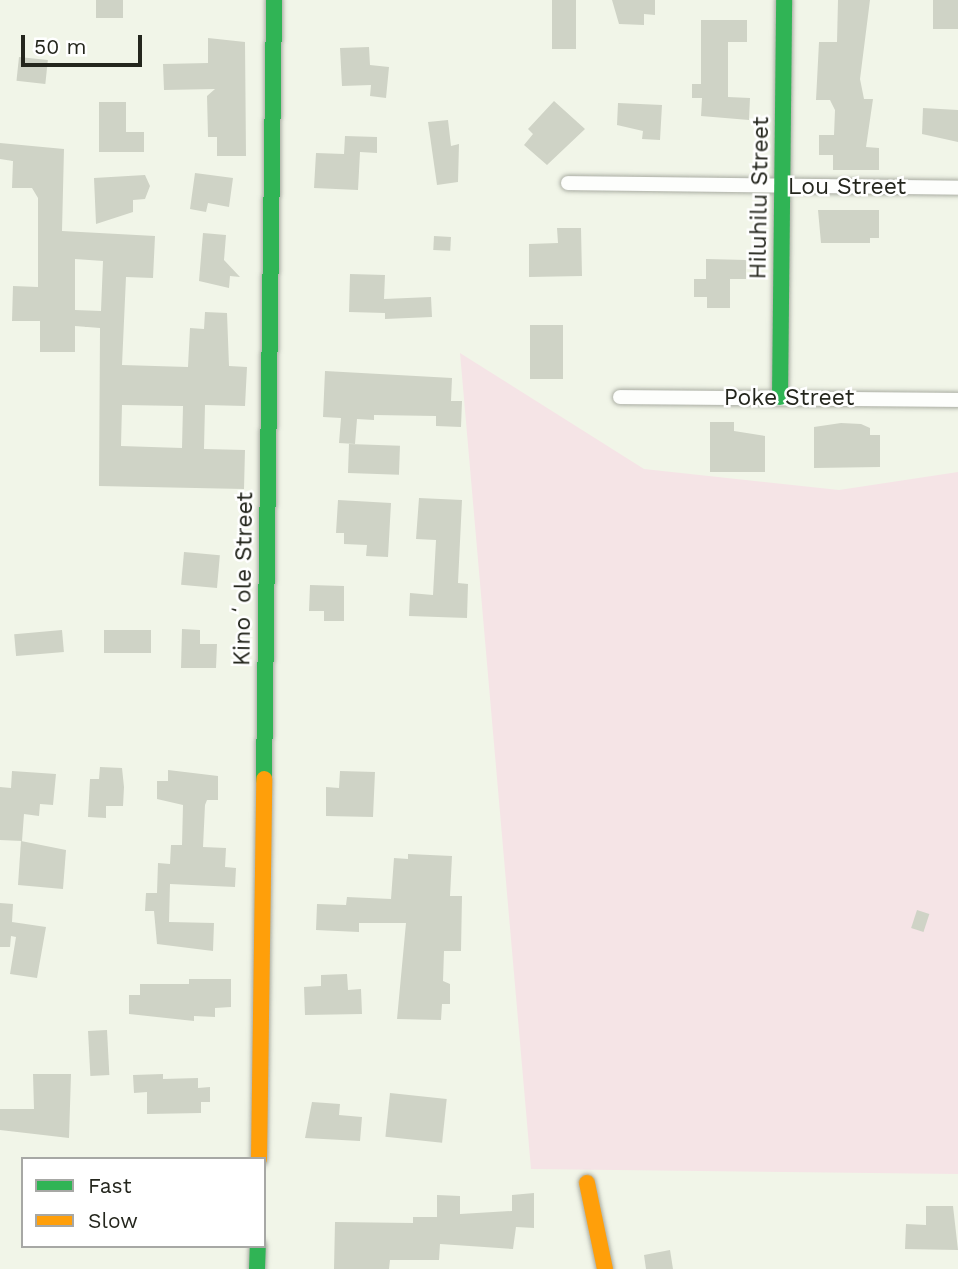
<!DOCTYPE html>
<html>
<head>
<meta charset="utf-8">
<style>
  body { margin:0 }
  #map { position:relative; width:958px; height:1269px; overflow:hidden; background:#f1f5e8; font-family:"Work Sans",sans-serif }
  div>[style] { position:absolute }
  .green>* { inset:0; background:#f5e4e6 }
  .building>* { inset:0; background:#cfd3c6; transform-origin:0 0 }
  .roads { filter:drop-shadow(0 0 2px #a9aca2) drop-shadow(0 0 2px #a9aca2) }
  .street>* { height:14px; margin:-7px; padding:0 7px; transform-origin:7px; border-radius:7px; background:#fdfefc }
  .fast>* { height:16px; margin:-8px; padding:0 8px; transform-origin:8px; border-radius:8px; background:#30b455 }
  .slow>* { height:16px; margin:-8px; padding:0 8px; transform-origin:8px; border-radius:8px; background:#ff9f0a }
  span { translate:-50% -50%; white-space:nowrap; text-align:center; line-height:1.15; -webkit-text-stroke:5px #fff; paint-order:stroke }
  .street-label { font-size:23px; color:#24261d }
  .legend { position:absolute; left:21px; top:1157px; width:245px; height:91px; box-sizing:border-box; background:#fff; border:2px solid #a7a8a5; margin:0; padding:9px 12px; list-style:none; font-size:21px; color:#24261d }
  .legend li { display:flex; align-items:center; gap:14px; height:35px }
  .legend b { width:35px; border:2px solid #a7a8a5 }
  .scale { position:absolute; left:21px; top:35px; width:121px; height:32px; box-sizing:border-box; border:4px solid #24261d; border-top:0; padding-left:9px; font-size:21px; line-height:24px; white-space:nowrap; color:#24261d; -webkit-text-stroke:5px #fff; paint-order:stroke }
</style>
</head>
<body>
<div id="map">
  <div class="green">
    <div style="clip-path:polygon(460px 353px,644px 469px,839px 490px,958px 472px,958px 1174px,531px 1169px)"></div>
  </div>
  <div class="building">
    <div style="left:96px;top:0;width:27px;height:18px"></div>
    <div style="left:552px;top:0;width:24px;height:49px"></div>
    <div style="clip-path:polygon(612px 0,655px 0,655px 15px,644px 14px,644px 25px,619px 24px)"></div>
    <div style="clip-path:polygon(838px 0,870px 0,860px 79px,864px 99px,873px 99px,866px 147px,879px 148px,879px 170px,833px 170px,833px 155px,819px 155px,819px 135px,834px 135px,835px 110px,830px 100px,816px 100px,819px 42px,837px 42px)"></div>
    <div style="left:933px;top:0;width:25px;height:29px"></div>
    <div style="clip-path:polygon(701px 20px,747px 20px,747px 42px,728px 42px,728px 97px,750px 98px,749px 120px,701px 116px,702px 98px,692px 98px,692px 84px,701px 84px)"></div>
    <div style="clip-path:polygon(208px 38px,245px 42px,246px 156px,217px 156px,217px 137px,208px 137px,207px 96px,215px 89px,164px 90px,163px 64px,208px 63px)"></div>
    <div style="clip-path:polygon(369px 47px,370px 65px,389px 67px,386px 98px,370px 96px,371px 85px,342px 86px,340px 48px)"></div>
    <div style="left:19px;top:57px;width:29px;height:24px;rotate:6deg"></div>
    <div style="clip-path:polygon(554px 101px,585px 129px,547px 165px,524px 145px,533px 134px,528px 129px)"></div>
    <div style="clip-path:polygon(99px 102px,126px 102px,126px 132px,144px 132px,144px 152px,99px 152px)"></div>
    <div style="clip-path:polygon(618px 103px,662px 105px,660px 140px,642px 139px,643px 131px,617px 125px)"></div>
    <div style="clip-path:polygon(923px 108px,958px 110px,958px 142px,922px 134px)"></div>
    <div style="clip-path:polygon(448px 120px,451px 146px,459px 144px,458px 182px,437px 185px,428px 122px)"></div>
    <div style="clip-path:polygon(345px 136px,377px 137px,377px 153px,360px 152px,358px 190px,314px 188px,316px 153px,344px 154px)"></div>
    <div style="clip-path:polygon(evenodd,0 143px,64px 149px,62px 231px,155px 236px,153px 278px,126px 277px,122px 365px,188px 367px,190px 328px,204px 329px,205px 312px,227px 313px,229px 366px,247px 367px,245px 406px,205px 405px,204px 449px,245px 450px,244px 489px,99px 486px,100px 328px,75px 326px,75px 352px,40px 352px,40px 321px,12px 321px,13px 286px,38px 287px,38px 198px,32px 188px,12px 188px,13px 161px,0 159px,0 143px,75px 259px,103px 261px,101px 311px,75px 310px,75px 259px,0 143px,122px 405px,183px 406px,182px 448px,121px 446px,122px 405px)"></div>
    <div style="clip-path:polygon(195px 173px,233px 178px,229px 207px,208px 203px,206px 212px,190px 209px)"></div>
    <div style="clip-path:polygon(145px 175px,150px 186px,145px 199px,133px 200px,133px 212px,96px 224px,94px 178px)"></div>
    <div style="clip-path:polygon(818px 210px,879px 210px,879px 238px,870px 238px,870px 243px,821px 243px)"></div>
    <div style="clip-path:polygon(557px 228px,581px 228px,582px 276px,529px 277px,529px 244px,558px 243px)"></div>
    <div style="clip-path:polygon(203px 233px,226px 235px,224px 260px,240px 277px,230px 276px,229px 288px,199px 281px)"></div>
    <div style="left:434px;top:236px;width:17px;height:14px;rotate:3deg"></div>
    <div style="clip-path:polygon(706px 259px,746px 260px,746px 279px,730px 279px,730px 308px,707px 308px,707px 297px,694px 297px,694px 279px,706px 279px)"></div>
    <div style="clip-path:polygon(350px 274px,385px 275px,384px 299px,431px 297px,432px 317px,385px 319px,385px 313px,349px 312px)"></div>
    <div style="left:530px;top:325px;width:33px;height:54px"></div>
    <div style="clip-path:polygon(325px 371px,452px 378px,451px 401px,462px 401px,461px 427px,436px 426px,436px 416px,374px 415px,374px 420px,357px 419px,355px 444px,339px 443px,341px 418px,323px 417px)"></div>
    <div style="clip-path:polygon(710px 422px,734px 422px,734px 431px,765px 436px,765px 472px,710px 472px)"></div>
    <div style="clip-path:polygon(841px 423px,861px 424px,870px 428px,870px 435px,880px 435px,880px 467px,814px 468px,814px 427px)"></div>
    <div style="left:349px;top:444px;width:51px;height:29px;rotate:2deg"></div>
    <div style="clip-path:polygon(419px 498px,462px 500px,458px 583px,468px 584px,467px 618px,409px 616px,410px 593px,433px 595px,436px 540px,416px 539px)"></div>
    <div style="clip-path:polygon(338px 500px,391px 503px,388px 557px,366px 556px,367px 545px,344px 544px,344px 533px,336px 533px)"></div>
    <div style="left:184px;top:552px;width:36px;height:33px;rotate:5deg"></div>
    <div style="clip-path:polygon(310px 585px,344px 586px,344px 621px,324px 621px,324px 611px,309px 611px)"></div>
    <div style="clip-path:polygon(182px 629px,200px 630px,200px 644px,217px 644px,216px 668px,181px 668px)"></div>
    <div style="left:62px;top:630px;width:22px;height:48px;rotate:85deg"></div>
    <div style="left:104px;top:630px;width:47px;height:23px"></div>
    <div style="clip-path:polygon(100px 767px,122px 768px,124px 787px,123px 806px,106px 806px,106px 818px,88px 817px,90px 779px,99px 779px)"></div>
    <div style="clip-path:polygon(168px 770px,218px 776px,218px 800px,207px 800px,205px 805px,203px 847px,226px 848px,225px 867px,236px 868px,235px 887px,170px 884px,169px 922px,214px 923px,213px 951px,157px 944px,154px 911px,145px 911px,146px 893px,157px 893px,158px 863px,170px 864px,171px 845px,182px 845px,183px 805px,157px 799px,157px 781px,168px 781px)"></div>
    <div style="clip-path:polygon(12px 771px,56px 774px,53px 805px,40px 804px,39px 816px,24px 814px,22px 841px,0 840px,0 787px,11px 788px)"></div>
    <div style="clip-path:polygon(340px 771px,375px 772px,373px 817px,326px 816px,326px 787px,339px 788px)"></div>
    <div style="clip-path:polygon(21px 841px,66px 850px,63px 889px,18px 885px)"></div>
    <div style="clip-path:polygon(408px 854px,452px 856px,450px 896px,462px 896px,461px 951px,444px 951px,443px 981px,450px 984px,450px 1004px,442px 1004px,441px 1020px,397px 1019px,406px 923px,359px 923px,359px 932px,316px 930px,317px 904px,346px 905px,347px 897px,391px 899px,394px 858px,408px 859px)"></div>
    <div style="clip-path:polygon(0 903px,13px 904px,12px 922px,46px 927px,37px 978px,10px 974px,16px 937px,11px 936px,10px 947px,0 947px)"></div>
    <div style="left:917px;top:910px;width:13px;height:19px;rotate:18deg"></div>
    <div style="clip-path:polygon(347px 974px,348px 990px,361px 989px,362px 1014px,305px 1015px,304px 987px,321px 986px,321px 975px)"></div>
    <div style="clip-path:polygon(189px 979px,231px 979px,231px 1007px,215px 1008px,215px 1017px,194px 1016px,194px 1021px,129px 1014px,129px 995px,140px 995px,140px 984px,189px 984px)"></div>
    <div style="left:107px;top:1030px;width:45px;height:19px;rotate:87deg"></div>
    <div style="clip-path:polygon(33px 1074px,71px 1074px,69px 1138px,0 1130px,0 1109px,34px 1109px)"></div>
    <div style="clip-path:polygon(163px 1074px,163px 1079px,198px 1078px,198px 1088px,210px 1087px,210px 1102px,201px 1102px,201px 1113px,147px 1114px,147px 1092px,134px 1093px,133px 1075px)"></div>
    <div style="left:390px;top:1093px;width:57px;height:44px;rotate:6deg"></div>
    <div style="clip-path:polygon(312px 1102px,340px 1104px,339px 1115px,362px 1117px,360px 1141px,305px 1138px)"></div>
    <div style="clip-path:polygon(534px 1193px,534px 1228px,516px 1227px,513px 1249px,440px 1244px,439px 1260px,390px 1260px,389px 1269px,334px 1269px,335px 1222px,413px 1223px,413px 1217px,437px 1217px,437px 1195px,460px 1196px,460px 1214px,512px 1211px,512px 1195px)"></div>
    <div style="clip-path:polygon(926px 1206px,953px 1206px,958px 1250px,905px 1249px,906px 1224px,926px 1225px)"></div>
    <div style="clip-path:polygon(670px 1250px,673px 1269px,646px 1269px,644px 1255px)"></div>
  </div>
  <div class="roads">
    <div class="street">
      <div style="left:568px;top:183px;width:390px;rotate:0.7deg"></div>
      <div style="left:620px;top:397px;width:338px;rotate:0.5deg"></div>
    </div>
    <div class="fast">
      <div style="left:780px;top:397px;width:397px;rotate:-89.4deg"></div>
      <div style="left:264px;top:779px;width:779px;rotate:-89.26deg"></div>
      <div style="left:257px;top:1269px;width:23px;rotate:-88deg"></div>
    </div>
    <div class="slow">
      <div style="left:259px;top:1159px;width:380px;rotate:-89.2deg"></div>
      <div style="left:587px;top:1183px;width:88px;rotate:78.2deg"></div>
    </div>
  </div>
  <div class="street-label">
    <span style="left:847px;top:187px">Lou Street</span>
    <span style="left:760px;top:198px;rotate:-89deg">Hiluhilu Street</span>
    <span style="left:789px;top:398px">Poke Street</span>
    <span style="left:244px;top:579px;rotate:-89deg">Kinoʻole Street</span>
  </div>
  <ul class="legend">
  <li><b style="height:9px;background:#30b455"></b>Fast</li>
  <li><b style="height:9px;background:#ff9f0a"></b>Slow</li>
  </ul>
  <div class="scale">50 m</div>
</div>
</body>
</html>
